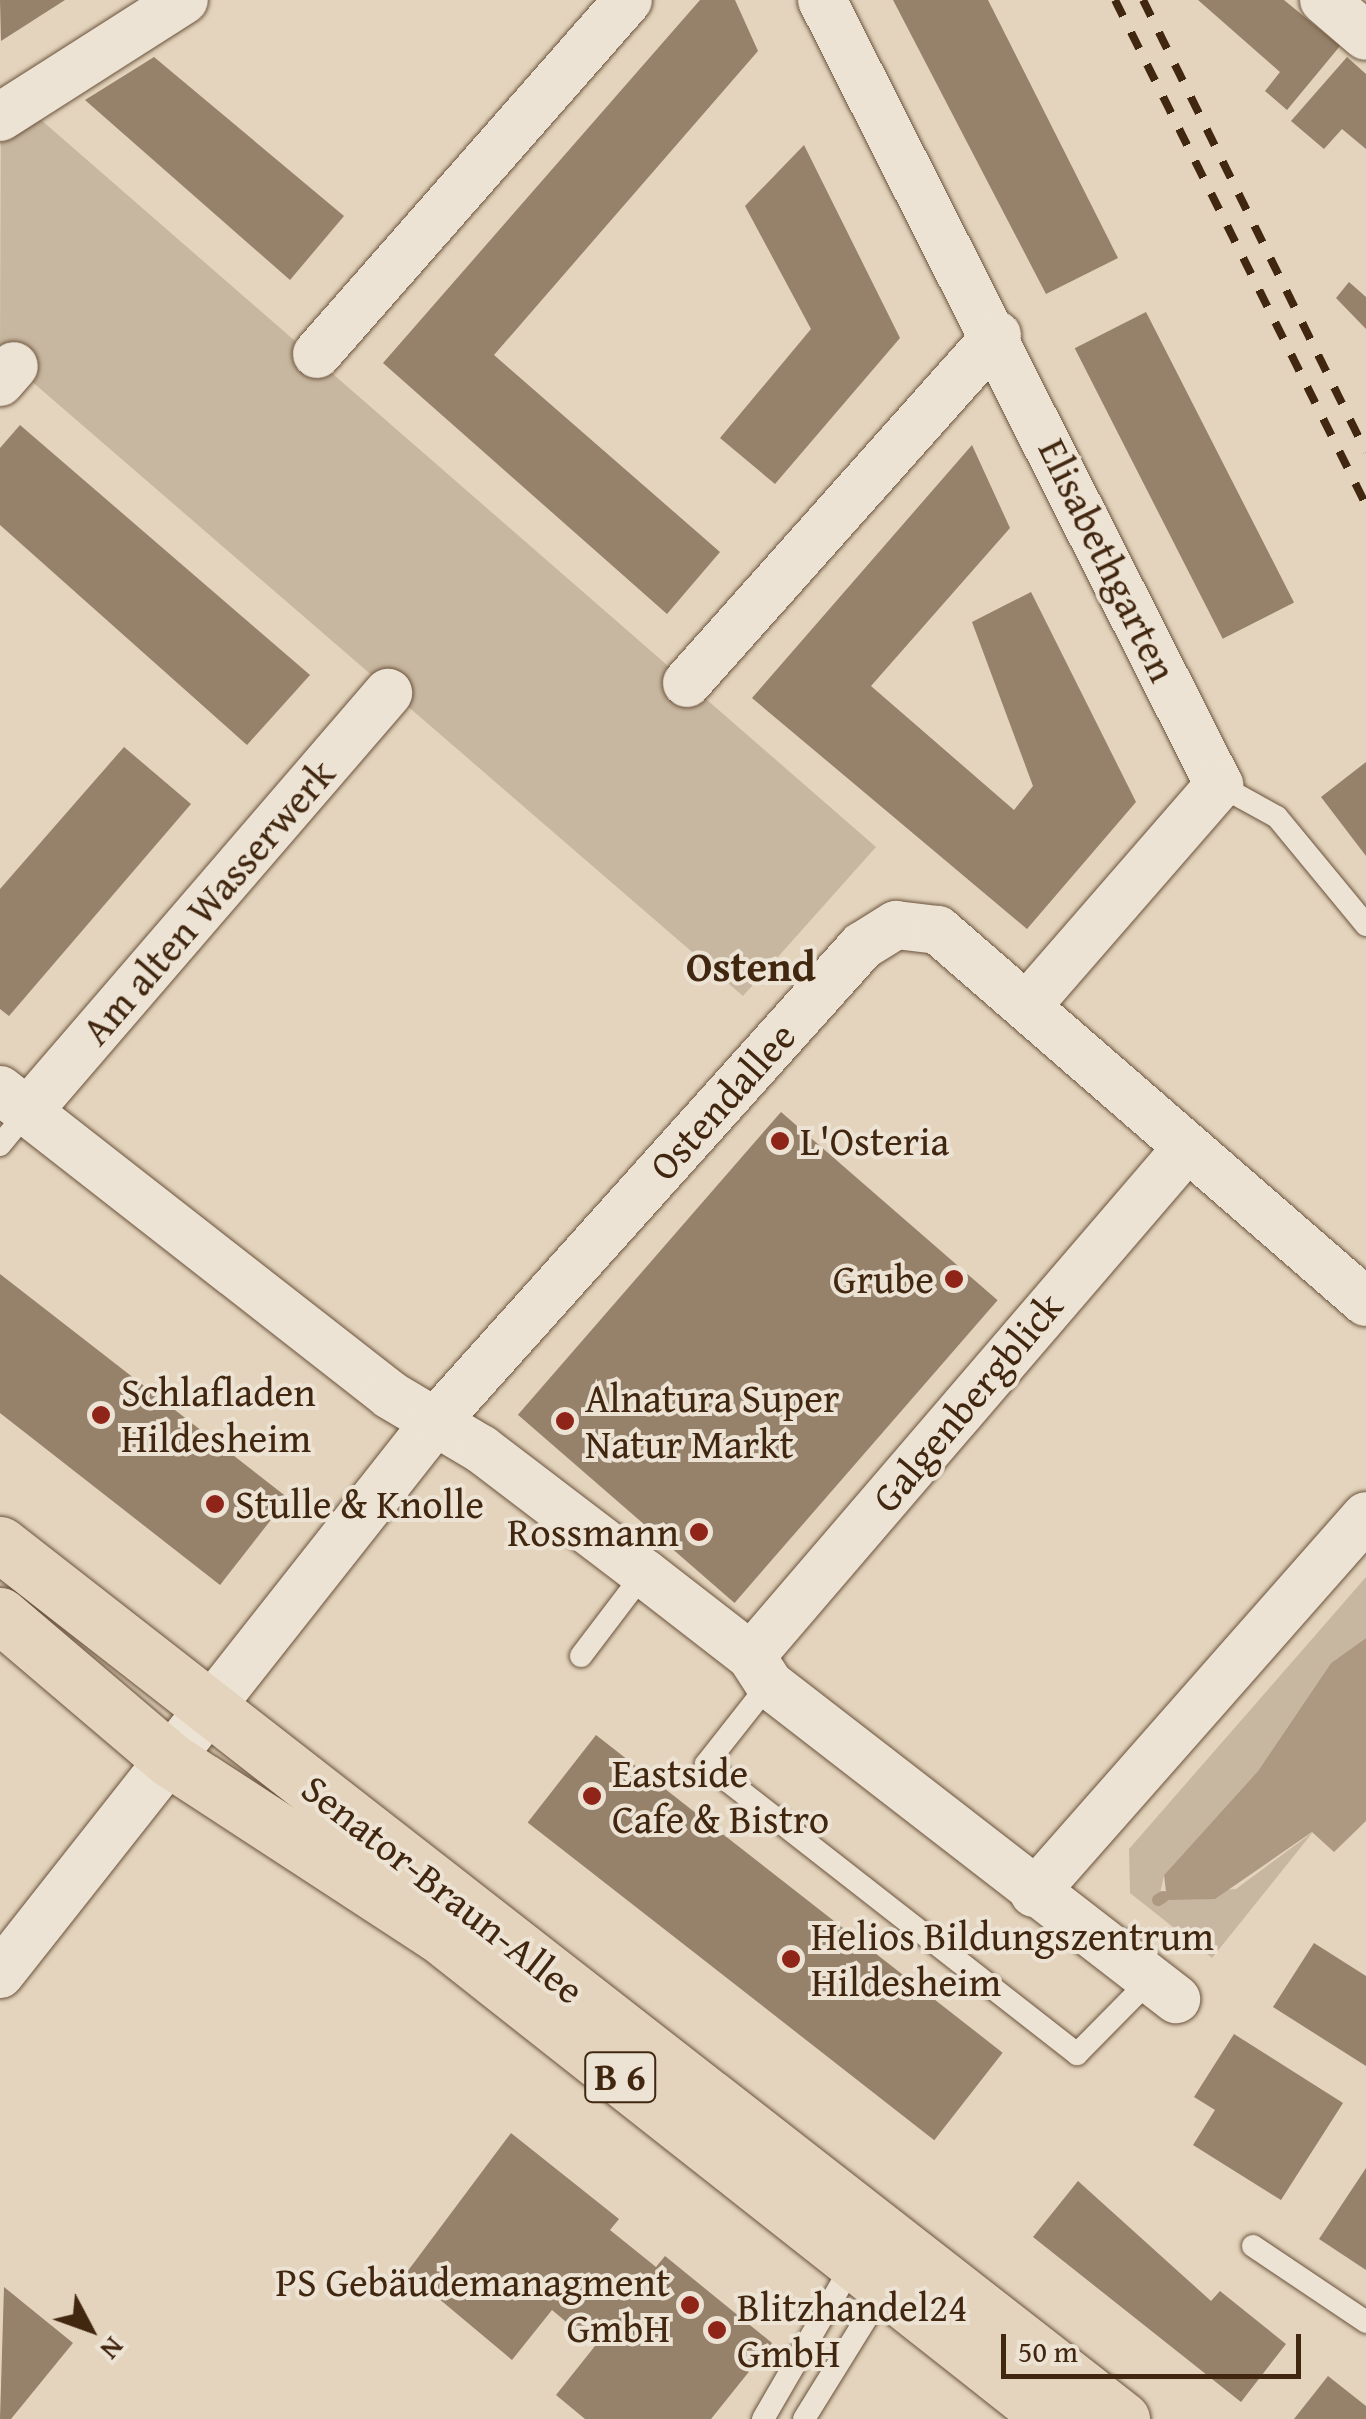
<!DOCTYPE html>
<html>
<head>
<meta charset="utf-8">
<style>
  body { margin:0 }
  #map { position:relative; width:1366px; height:2419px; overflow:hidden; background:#e4d4bd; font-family:"Gentium Book Plus",serif }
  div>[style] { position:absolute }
  .green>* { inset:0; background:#c8b7a0 }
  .water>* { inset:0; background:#ad9982 }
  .stream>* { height:12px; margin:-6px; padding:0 6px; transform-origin:6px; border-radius:6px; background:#ad9982 }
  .building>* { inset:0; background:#96816a; transform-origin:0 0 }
  .roads { filter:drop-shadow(0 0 2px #6a523b) drop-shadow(0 0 2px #6a523b) }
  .lane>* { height:22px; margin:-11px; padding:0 11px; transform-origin:11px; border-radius:11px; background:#ede3d4 }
  .street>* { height:48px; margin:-24px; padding:0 24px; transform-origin:24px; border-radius:24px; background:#ede3d4 }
  .primary>* { height:55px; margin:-27.5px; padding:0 27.5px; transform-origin:27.5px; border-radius:27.5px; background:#e4d4bd }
  .rail>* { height:8px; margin-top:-4px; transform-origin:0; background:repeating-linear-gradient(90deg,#422710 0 18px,transparent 0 36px) }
  .dots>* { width:28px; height:28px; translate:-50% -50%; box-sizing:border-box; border:5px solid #ede3d4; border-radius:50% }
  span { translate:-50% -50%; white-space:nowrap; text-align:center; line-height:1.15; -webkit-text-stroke:8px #ede3d4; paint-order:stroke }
  .shield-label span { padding:2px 8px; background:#ede3d4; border:2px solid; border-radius:8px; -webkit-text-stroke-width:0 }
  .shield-label { font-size:38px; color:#422710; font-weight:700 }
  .street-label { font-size:40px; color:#422710 }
  .poi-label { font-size:40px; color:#422710 }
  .left { translate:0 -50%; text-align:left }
  .right { translate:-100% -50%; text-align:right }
  .neighbourhood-label { font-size:42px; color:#422710; font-weight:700 }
  .north { position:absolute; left:40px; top:2279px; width:100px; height:100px; -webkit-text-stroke:8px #ede3d4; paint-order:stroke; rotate:131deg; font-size:28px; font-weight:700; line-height:40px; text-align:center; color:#422710 }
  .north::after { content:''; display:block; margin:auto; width:35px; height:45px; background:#422710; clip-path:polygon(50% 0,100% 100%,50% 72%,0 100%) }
  .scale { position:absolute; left:1001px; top:2334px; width:300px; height:45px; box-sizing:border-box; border:5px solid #422710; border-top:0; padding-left:12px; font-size:30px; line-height:35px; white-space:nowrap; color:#422710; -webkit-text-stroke:8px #ede3d4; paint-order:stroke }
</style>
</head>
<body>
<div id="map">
  <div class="green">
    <div style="clip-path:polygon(1px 85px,876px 847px,743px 996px,0 354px)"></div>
    <div style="clip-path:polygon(1366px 1577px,1366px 1638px,1331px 1663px,1258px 1771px,1164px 1875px,1160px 1894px,1236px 1889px,1313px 1832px,1212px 1958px,1130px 1893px,1129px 1849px)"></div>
  </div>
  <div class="water">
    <div style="clip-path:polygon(1366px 1638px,1366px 1821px,1334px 1852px,1312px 1832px,1215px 1899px,1167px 1900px,1164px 1875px,1258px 1771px,1331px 1663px)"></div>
  </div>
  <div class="stream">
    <div style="left:1158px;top:1900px;width:6px;rotate:-31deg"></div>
  </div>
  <div class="building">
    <div style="clip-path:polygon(0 0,65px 0,1px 41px)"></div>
    <div style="clip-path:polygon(700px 0,735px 0,758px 51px,494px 355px,720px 552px,667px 614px,383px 363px)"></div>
    <div style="clip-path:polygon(893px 0,988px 0,1118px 258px,1046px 294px)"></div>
    <div style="clip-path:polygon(1198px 0,1284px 0,1340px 46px,1287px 110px,1265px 91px,1280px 72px)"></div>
    <div style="clip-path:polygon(154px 57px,344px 216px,290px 280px,85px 100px)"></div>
    <div style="clip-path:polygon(1347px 57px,1366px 74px,1366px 149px,1342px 129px,1324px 149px,1291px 121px)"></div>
    <div style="clip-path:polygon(804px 145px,900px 338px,775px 484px,720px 438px,811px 329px,745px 206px)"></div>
    <div style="clip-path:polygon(1349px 282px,1366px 297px,1366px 329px,1336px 298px)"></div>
    <div style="left:1146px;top:312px;width:326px;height:80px;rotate:63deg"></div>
    <div style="clip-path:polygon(20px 425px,310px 675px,247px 745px,0 525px,0 448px)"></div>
    <div style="clip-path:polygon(972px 445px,1010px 528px,871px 686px,1014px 810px,1033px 786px,972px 622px,1031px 592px,1136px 802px,1027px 929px,752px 698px)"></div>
    <div style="clip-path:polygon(124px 747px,191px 804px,9px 1016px,0 1009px,0 889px)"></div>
    <div style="clip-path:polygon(1366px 762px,1366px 856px,1321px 797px)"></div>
    <div style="left:781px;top:1112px;width:287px;height:401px;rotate:41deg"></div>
    <div style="clip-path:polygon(0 1274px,288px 1498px,220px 1585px,0 1413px)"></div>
    <div style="left:596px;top:1735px;width:516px;height:111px;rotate:38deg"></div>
    <div style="clip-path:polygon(1314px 1943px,1366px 1976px,1366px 2066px,1273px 2007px)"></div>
    <div style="clip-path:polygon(1234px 2034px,1343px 2103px,1281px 2200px,1193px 2145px,1215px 2110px,1194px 2097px)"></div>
    <div style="clip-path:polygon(511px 2133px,619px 2219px,610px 2230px,656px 2267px,665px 2256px,772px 2343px,711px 2419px,585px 2419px,556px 2395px,595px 2346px,552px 2310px,512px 2360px,407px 2272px)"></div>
    <div style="clip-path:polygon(1366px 2168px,1366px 2270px,1319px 2239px)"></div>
    <div style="clip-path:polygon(1078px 2181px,1211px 2301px,1220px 2291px,1286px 2344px,1241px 2402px,1033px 2237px)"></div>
    <div style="clip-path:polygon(4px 2287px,73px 2343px,11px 2419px,0 2419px)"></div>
    <div style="clip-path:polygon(1328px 2376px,1366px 2406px,1366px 2419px,1294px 2419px)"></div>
  </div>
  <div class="roads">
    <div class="lane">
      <div style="left:1219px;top:785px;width:66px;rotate:28.9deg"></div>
      <div style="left:1277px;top:817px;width:140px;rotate:50.5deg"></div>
      <div style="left:0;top:1145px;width:44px;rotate:-50.5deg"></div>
      <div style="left:581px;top:1656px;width:104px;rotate:-52.8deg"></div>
      <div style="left:769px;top:1684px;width:102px;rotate:128.2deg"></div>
      <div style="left:706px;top:1764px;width:471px;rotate:38deg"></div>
      <div style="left:1077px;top:2054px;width:104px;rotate:-45.4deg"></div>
      <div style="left:1253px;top:2246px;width:136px;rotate:33.9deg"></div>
      <div style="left:763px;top:2419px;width:181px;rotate:-59.9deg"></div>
      <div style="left:804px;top:2419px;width:155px;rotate:-58.2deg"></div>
    </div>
    <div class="street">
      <div style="left:822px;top:0;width:880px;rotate:63.17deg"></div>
      <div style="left:1219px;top:785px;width:291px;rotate:131deg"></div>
      <div style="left:1324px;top:0;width:55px;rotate:40.6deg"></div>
      <div style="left:0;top:117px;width:218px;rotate:-32.5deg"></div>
      <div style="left:317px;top:354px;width:471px;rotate:-48.7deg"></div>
      <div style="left:0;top:382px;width:21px;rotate:-49deg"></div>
      <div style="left:687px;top:683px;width:466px;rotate:-48.3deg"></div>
      <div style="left:0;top:1090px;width:495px;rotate:38deg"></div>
      <div style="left:390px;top:1395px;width:106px;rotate:30.7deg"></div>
      <div style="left:481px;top:1449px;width:205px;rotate:37.3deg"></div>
      <div style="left:644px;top:1573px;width:135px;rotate:37.8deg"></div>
      <div style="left:751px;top:1656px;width:33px;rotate:57deg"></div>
      <div style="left:769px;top:1684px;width:515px;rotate:37.74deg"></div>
      <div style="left:28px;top:1111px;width:552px;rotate:-49.26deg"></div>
      <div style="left:751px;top:1656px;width:668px;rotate:-49.37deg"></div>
      <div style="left:1034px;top:1893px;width:502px;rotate:-48.63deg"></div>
      <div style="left:0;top:1974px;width:704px;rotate:-51.75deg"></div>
      <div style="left:436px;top:1421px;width:638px;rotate:-48.11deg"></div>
      <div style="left:862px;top:946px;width:40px;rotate:-32deg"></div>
      <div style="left:896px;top:925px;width:42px;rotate:6.8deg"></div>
      <div style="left:938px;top:930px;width:567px;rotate:41deg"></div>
    </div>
    <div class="primary">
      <div style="left:0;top:1544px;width:1423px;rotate:37.95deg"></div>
      <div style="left:0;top:1615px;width:222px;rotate:40.4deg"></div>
      <div style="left:169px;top:1759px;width:322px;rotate:33.1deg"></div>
      <div style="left:439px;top:1935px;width:782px;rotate:38.25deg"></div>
    </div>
  </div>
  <div class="rail">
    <div style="left:1115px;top:0;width:564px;rotate:63.57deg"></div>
    <div style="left:1143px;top:0;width:504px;rotate:63.74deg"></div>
  </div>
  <div class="dots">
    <div style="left:780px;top:1141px;background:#8f2418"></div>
    <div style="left:954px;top:1279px;background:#8f2418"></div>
    <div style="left:101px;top:1415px;background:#8f2418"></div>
    <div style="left:565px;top:1421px;background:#8f2418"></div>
    <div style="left:215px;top:1504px;background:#8f2418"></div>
    <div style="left:699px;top:1532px;background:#8f2418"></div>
    <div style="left:592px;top:1796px;background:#8f2418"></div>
    <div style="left:791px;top:1959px;background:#8f2418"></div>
    <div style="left:690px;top:2305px;background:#8f2418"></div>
    <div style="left:717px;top:2330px;background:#8f2418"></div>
  </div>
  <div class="shield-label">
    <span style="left:620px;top:2077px">B 6</span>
  </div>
  <div class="street-label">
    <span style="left:1108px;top:560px;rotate:64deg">Elisabethgarten</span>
    <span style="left:208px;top:902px;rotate:-49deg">Am alten Wasserwerk</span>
    <span style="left:722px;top:1101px;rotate:-48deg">Ostendallee</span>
    <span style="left:967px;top:1402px;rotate:-50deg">Galgenbergblick</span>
    <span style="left:443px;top:1889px;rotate:38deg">Senator-Braun-Allee</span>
  </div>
  <div class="poi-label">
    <span class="left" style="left:800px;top:1141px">L'Osteria</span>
    <span class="right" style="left:934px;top:1279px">Grube</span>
    <span class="left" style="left:121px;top:1415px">Schlafladen<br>Hildesheim</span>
    <span class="left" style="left:585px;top:1421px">Alnatura Super<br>Natur Markt</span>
    <span class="left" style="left:235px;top:1504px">Stulle &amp; Knolle</span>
    <span class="right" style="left:679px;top:1532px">Rossmann</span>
    <span class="left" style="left:612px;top:1796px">Eastside<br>Cafe &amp; Bistro</span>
    <span class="left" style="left:811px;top:1959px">Helios Bildungszentrum<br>Hildesheim</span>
    <span class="right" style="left:670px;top:2305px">PS Gebäudemanagment<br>GmbH</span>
    <span class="left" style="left:737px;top:2330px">Blitzhandel24<br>GmbH</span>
  </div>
  <div class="neighbourhood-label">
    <span style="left:751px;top:966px">Ostend</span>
  </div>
  <div class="north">N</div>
  <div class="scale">50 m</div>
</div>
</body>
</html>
